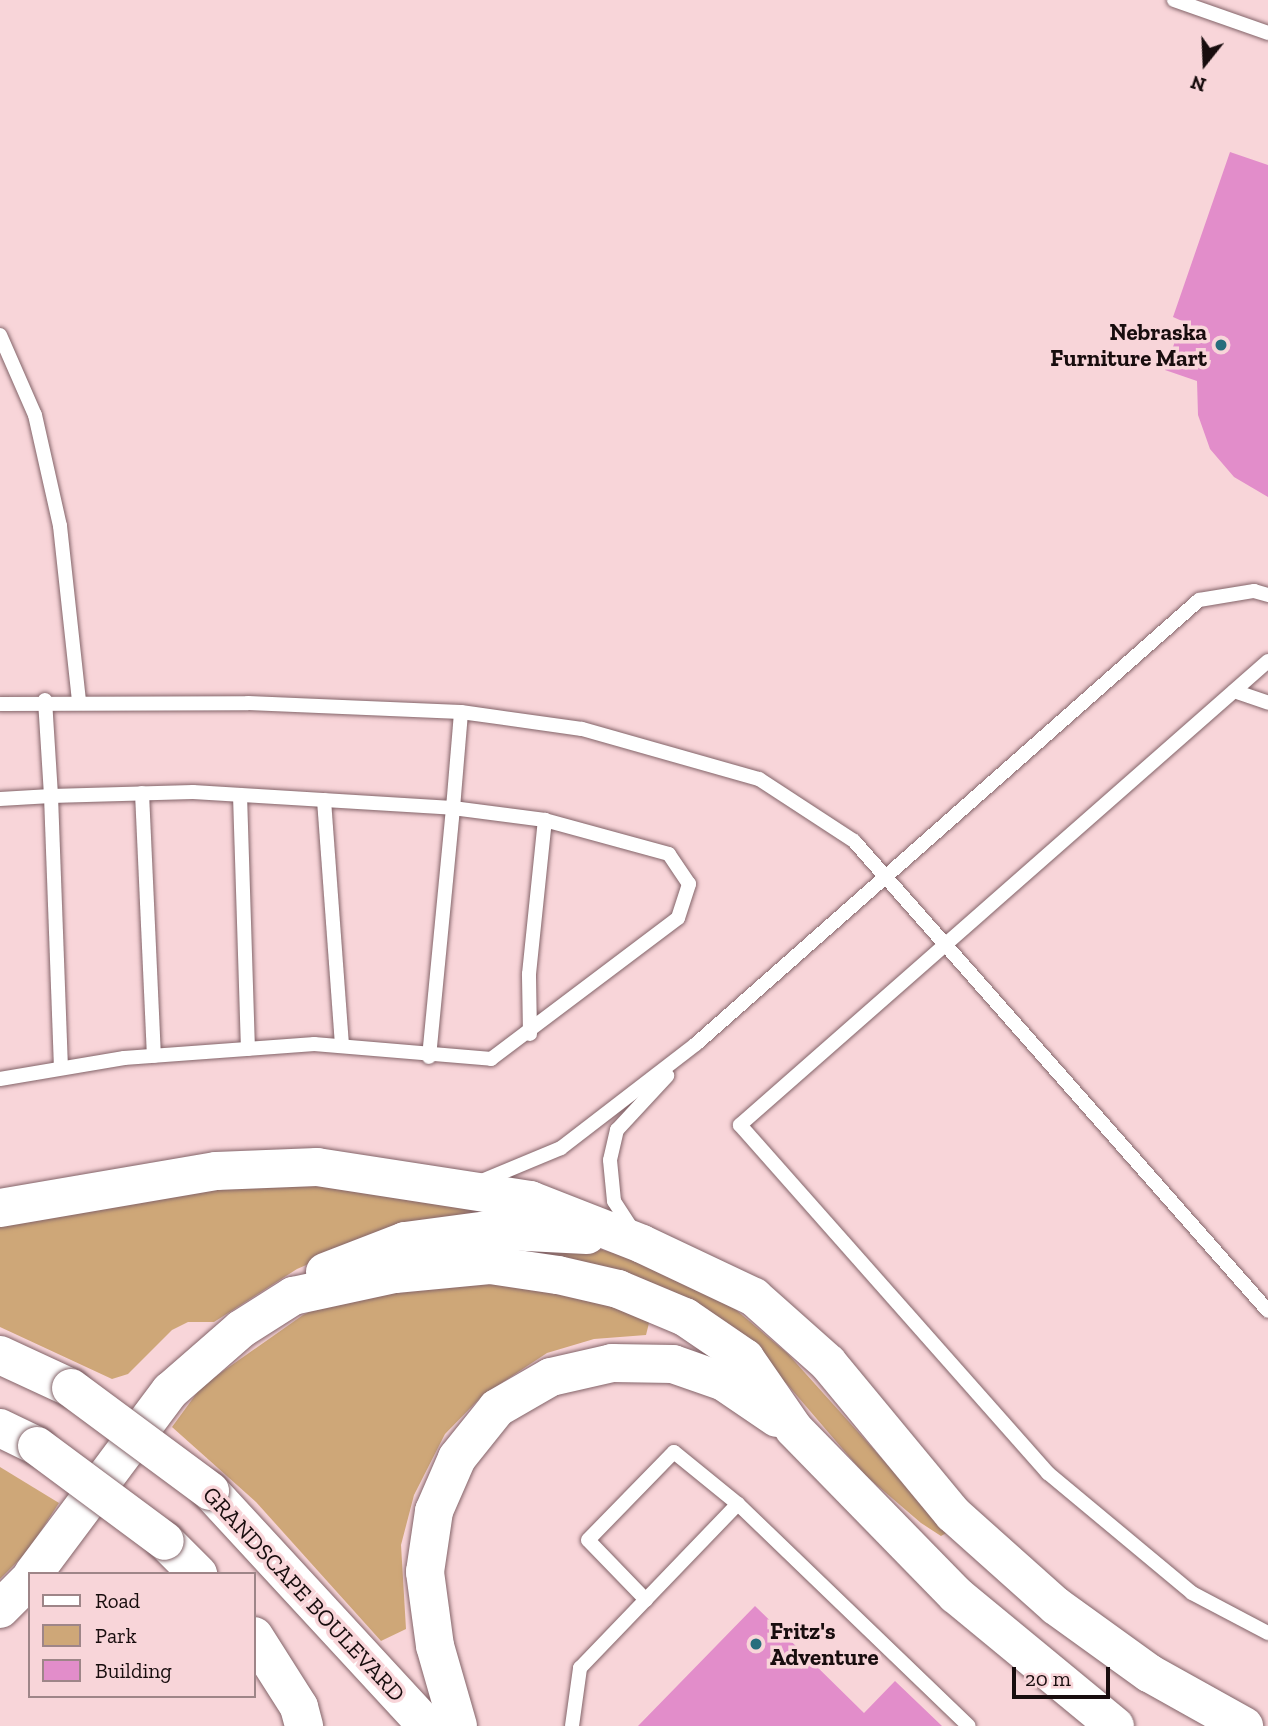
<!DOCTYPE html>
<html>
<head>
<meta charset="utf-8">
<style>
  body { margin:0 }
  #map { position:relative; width:1268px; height:1726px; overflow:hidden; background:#f8d5d9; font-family:"Zilla Slab",serif }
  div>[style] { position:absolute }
  .green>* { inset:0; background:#cea778 }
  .building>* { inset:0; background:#e28dca }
  .roads { filter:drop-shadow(0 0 2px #836469) drop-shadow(0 0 2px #836469) }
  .lane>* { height:14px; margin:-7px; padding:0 7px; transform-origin:7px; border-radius:7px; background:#fff }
  .secondary>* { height:38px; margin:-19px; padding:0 19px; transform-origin:19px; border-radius:19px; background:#fff }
  .bridges { filter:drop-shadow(0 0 2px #836469) drop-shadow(0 0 2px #836469) }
  .secondary-bridge>* { height:38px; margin:-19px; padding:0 19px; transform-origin:19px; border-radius:19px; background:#fff }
  .dots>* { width:19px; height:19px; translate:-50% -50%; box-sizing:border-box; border:4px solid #f8d5d9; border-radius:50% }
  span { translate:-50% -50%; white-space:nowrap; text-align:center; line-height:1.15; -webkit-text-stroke:7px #f8d5d9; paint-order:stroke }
  .poi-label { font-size:23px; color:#180d0e; font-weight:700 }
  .right { translate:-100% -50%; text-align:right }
  .left { translate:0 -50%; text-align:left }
  .street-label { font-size:23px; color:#180d0e }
  .legend { position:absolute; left:28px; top:1572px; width:228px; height:126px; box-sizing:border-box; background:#f8d5d9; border:2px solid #9e8588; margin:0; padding:9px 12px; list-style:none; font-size:21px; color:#180d0e }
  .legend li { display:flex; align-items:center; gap:14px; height:35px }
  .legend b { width:35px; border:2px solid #9e8588 }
  .north { position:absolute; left:1170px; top:28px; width:70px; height:70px; -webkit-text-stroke:5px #f8d5d9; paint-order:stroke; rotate:198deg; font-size:19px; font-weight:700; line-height:28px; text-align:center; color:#180d0e }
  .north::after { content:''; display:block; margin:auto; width:24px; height:32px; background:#180d0e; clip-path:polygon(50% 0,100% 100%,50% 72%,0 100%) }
  .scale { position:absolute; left:1012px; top:1667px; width:98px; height:32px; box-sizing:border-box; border:4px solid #180d0e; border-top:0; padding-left:9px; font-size:21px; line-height:24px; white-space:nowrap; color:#180d0e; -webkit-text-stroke:5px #f8d5d9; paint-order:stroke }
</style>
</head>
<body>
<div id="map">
  <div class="green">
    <div style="clip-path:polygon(268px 1180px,485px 1205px,482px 1217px,334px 1253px,297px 1269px,214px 1322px,188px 1322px,172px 1330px,128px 1374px,112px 1379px,0 1327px,0 1219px)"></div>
    <div style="clip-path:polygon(476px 1240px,584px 1245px,640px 1260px,735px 1309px,788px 1354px,948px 1532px,941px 1536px,921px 1523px,865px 1475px,786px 1383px)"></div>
    <div style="clip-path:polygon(471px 1279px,546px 1285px,651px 1315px,646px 1335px,594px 1339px,547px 1353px,482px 1396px,445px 1434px,414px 1495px,401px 1545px,406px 1629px,381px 1641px,256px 1502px,172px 1427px,202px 1386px,303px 1315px,338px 1298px)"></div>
    <div style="clip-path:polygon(0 1467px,59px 1503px,27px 1552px,0 1579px)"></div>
  </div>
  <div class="building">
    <div style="clip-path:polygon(1230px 152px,1268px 165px,1268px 497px,1234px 477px,1210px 449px,1198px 415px,1197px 381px,1165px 370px,1182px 321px,1173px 317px)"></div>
    <div style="clip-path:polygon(755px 1606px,864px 1713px,895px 1681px,942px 1726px,638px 1726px)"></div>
  </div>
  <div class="roads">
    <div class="lane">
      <div style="left:1174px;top:0;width:100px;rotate:19.3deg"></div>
      <div style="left:0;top:335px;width:87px;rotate:66.4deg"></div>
      <div style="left:35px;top:415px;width:114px;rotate:77.3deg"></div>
      <div style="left:60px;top:526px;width:176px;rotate:83.8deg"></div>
      <div style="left:1268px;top:661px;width:703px;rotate:138.69deg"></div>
      <div style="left:740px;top:1125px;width:465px;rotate:48.5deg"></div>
      <div style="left:1048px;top:1473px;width:187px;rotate:39.8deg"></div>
      <div style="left:1192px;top:1593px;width:86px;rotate:27.8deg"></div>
      <div style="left:1234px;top:691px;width:36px;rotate:19deg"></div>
      <div style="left:45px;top:700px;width:96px;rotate:86.4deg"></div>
      <div style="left:51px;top:796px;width:142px;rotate:-1.6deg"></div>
      <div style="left:193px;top:792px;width:260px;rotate:3.5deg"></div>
      <div style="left:453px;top:808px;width:250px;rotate:95.5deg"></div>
      <div style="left:0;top:704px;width:248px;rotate:-0.2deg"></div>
      <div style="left:248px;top:703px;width:213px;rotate:2.4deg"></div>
      <div style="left:461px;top:712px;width:122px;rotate:8deg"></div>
      <div style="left:582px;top:729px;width:184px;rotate:15.8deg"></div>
      <div style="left:759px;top:779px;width:113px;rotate:33.1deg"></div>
      <div style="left:854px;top:841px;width:626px;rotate:48.62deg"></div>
      <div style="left:142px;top:793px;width:263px;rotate:87.4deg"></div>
      <div style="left:240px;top:795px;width:254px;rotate:88.2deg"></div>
      <div style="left:0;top:799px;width:51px;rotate:-3.4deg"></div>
      <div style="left:51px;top:796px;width:271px;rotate:87.9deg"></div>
      <div style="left:324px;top:800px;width:246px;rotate:85.8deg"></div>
      <div style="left:530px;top:1034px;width:60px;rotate:-91deg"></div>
      <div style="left:529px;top:974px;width:155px;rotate:-84.1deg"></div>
      <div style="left:0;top:1079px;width:126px;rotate:-9.6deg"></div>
      <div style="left:124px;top:1058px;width:191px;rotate:-4.2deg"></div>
      <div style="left:314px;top:1044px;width:178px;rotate:4.8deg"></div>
      <div style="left:491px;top:1059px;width:234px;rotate:-37deg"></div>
      <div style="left:678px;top:918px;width:36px;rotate:-72deg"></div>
      <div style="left:689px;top:884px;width:36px;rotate:-124deg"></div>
      <div style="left:669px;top:854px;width:129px;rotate:-164.7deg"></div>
      <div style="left:545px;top:820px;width:93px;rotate:-172.6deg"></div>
      <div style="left:453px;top:808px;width:96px;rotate:-85.2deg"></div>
      <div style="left:484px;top:1180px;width:83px;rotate:-22.6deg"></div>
      <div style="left:561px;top:1148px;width:170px;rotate:-37.6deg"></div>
      <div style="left:696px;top:1044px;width:671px;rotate:-41.43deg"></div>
      <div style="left:1199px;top:600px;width:56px;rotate:-9.3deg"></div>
      <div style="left:1254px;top:591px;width:15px;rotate:16deg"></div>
      <div style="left:634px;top:1232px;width:37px;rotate:-123deg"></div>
      <div style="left:614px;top:1201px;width:41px;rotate:-95.6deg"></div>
      <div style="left:610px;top:1160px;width:31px;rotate:-77deg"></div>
      <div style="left:617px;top:1130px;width:74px;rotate:-47.2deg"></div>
      <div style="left:646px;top:1600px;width:83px;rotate:-134deg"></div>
      <div style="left:588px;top:1540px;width:123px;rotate:-45.7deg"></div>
      <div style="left:674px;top:1452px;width:82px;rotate:39.1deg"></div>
      <div style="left:572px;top:1726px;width:59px;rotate:-82.1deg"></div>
      <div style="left:580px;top:1668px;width:228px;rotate:-46.1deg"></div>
      <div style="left:738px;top:1504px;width:320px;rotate:43.9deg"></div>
    </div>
    <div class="secondary">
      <div style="left:0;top:1208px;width:219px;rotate:-9.7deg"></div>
      <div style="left:216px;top:1171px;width:101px;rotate:-2.3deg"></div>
      <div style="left:317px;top:1167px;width:216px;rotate:8.8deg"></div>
      <div style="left:530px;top:1200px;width:120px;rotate:21.4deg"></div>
      <div style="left:642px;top:1244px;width:124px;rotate:25.3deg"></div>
      <div style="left:754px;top:1297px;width:99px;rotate:41.7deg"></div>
      <div style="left:828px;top:1363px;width:196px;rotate:50.4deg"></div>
      <div style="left:953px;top:1514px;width:138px;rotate:41.8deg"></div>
      <div style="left:1056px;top:1606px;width:115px;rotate:35.8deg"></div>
      <div style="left:1149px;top:1673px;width:109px;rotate:29.2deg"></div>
      <div style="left:325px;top:1272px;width:86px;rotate:-21.2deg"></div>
      <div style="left:405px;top:1241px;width:83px;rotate:-7.6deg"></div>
      <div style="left:487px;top:1230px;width:100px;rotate:2.9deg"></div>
      <div style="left:0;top:1355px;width:78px;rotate:24.9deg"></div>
      <div style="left:0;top:1428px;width:41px;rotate:25.9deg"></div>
      <div style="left:210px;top:1491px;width:320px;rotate:47.3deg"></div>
      <div style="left:165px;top:1541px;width:47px;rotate:45deg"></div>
      <div style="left:33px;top:1574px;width:229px;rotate:-53.2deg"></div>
      <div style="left:170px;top:1391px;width:94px;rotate:-41.1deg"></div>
      <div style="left:241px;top:1329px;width:62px;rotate:-32.4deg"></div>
      <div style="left:293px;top:1296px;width:104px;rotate:-12.2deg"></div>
      <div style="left:395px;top:1274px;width:95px;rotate:-5.4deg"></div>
      <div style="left:490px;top:1265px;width:69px;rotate:8.4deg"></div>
      <div style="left:558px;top:1275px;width:62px;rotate:13.1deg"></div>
      <div style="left:618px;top:1289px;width:73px;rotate:22.7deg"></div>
      <div style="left:685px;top:1317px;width:73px;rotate:34.3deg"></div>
      <div style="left:745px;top:1358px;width:86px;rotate:55.4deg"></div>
      <div style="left:794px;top:1429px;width:232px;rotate:45.7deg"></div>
      <div style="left:956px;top:1595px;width:206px;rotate:39.5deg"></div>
      <div style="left:0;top:1609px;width:42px;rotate:-45deg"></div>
      <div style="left:254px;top:1636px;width:84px;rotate:57.6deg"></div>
      <div style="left:299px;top:1707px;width:20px;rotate:75deg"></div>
      <div style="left:458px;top:1726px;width:83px;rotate:-106deg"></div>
      <div style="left:435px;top:1646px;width:75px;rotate:-97.7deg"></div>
      <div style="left:425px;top:1572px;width:62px;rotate:-81.6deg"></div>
      <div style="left:434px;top:1511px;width:58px;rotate:-66.5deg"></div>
      <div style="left:457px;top:1458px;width:64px;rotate:-51.3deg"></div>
      <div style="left:497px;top:1408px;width:62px;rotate:-29.9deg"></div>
      <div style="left:551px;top:1377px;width:63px;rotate:-12.9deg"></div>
      <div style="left:612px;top:1363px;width:61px;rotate:0.9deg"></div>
      <div style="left:673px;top:1364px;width:54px;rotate:19.4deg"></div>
      <div style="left:724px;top:1382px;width:64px;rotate:34.2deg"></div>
    </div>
  </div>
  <div class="bridges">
    <div class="secondary-bridge">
      <div style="left:71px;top:1388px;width:173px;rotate:36.5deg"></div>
      <div style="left:37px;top:1446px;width:159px;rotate:36.6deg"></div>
    </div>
  </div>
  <div class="dots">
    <div style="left:1221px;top:345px;background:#286e7d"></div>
    <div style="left:756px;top:1644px;background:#286e7d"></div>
  </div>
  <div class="poi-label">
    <span class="right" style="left:1207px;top:345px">Nebraska<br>Furniture Mart</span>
    <span class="left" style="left:770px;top:1644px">Fritz's<br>Adventure</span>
  </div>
  <div class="street-label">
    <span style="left:304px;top:1594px;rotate:47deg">GRANDSCAPE BOULEVARD</span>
  </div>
  <ul class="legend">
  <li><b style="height:9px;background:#fff"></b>Road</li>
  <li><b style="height:19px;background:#cea778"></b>Park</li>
  <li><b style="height:19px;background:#e28dca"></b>Building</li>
  </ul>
  <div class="north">N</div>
  <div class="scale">20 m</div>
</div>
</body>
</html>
